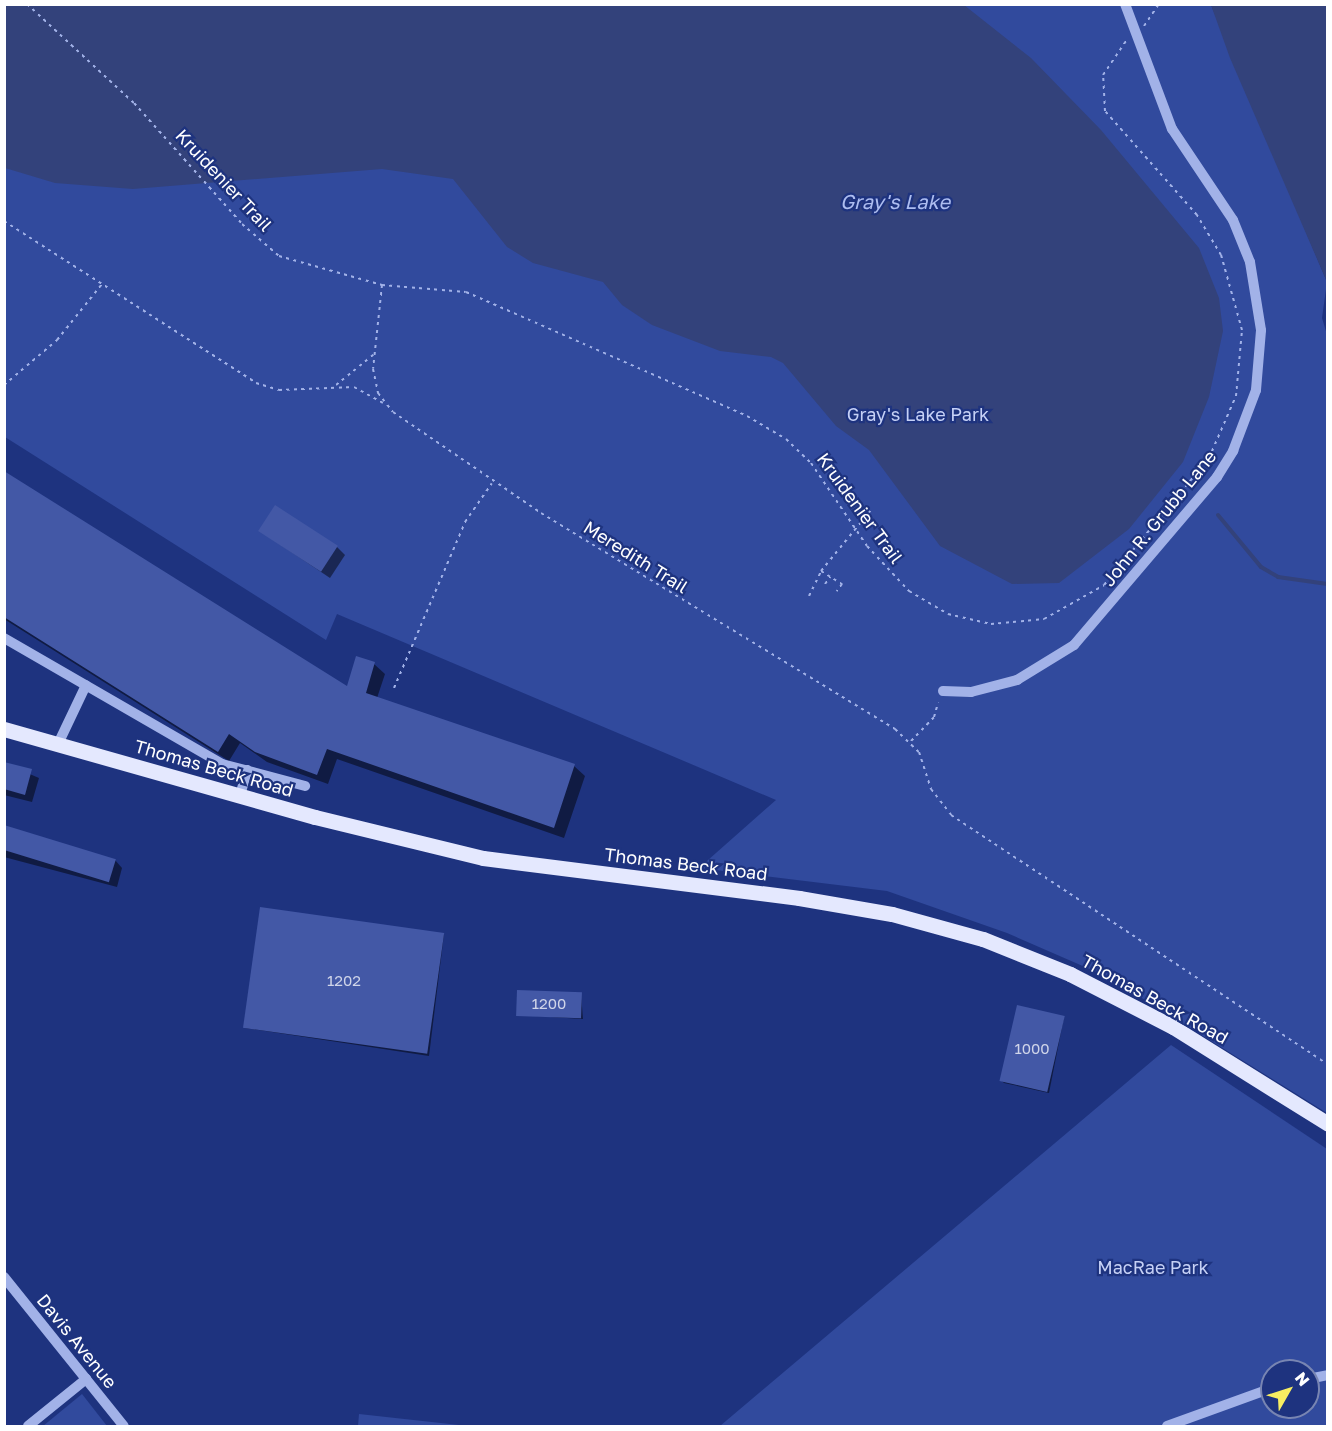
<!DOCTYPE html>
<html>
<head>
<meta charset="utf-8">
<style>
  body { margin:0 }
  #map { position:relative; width:1332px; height:1431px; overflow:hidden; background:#1e337f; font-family:"Golos Text",sans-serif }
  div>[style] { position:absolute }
  .green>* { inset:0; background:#314a9d }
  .water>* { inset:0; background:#33427b }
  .shadow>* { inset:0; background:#0007 }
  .stream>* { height:4px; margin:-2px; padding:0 2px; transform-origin:2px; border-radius:2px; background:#33427b }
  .building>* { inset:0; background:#4358a6; transform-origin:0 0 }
  .path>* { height:2px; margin-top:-1px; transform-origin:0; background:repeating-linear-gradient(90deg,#a2b2e8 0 3px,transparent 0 7.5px) }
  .minor>* { height:10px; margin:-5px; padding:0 5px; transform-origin:5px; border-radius:5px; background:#a2b2e8 }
  .major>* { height:15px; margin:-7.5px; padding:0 7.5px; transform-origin:7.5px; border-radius:7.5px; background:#e4e8fe }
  span { translate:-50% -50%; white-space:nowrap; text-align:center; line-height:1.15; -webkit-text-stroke:4.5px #1e337f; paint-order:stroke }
  .number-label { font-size:15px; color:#d0d5e9 }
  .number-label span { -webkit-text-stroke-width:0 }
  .street-label { font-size:18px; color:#fff }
  .park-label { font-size:18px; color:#c6d1f6 }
  .water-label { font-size:20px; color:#adbdf0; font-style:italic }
  .frame { position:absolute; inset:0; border:6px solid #fff; pointer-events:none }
  .north { position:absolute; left:1260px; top:1359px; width:60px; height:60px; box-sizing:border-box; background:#1e337f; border:2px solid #7885b2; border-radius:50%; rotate:51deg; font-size:16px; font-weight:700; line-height:24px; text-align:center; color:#fff }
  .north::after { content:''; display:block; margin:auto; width:21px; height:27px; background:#f7ed61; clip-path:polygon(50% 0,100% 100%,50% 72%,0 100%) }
</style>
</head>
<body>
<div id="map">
  <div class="green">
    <div style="clip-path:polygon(5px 5px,1211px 5px,1327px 282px,1322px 318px,1328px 338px,1327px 1113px,1108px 977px,1007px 933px,887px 891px,699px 868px,776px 800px,337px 614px,326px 640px,5px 437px)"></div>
    <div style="clip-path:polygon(evenodd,1171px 1045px,1327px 1149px,1327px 1426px,720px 1426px,1171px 1045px,1272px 1371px,1308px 1371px,1308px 1407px,1272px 1407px,1272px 1371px)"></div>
    <div style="clip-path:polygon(82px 1394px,107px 1426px,43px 1426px)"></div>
    <div style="clip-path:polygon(359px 1414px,468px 1426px,358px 1426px)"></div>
  </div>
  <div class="water">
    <div style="clip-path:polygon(4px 5px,964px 5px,1031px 58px,1101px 130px,1199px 248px,1219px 298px,1223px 331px,1209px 397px,1183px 462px,1129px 529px,1059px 583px,1012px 584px,940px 546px,869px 450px,836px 426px,783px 363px,771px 357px,720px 351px,652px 325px,622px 305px,603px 282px,533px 263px,507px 247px,453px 179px,382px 169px,133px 189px,55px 183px,5px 168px)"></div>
    <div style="clip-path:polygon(1211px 5px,1327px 5px,1327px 282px,1230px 58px)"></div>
  </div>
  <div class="shadow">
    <div style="clip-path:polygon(4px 473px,348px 688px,374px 664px,385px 674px,377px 698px,574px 766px,585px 776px,564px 838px,337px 759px,328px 784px,267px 762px,240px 743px,229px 761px,4px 619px)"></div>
    <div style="clip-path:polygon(260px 531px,337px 547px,345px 555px,330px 578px)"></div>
    <div style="clip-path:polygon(4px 763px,39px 778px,32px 802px,4px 795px)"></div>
    <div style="clip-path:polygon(4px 827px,115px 860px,122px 868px,117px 887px,4px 857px)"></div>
    <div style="clip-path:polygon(444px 934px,429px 1056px,245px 1028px)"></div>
    <div style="clip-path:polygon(581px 994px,583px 1019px,518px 1015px)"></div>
    <div style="clip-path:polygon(1064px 1017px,1049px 1093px,1004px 1083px,1002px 1081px)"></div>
  </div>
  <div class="stream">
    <div style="left:1218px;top:515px;width:67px;rotate:50.4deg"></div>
    <div style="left:1261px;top:567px;width:20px;rotate:30deg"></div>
    <div style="left:1278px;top:577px;width:50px;rotate:8deg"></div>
  </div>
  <div class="building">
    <div style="clip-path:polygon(4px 471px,347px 686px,356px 656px,375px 662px,366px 693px,575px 764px,554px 828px,327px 749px,317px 775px,255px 752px,229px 734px,218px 752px,4px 617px)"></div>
    <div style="left:275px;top:505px;width:75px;height:31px;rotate:33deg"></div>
    <div style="clip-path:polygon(4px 762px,32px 769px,25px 795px,4px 789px)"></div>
    <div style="left:4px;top:825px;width:117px;height:24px;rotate:17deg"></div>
    <div style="left:260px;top:907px;width:186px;height:122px;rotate:8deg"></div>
    <div style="left:517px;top:990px;width:65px;height:26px;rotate:2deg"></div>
    <div style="left:1017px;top:1005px;width:49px;height:78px;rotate:13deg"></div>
  </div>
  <div class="path">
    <div style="left:27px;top:4px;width:146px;rotate:42.8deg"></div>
    <div style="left:134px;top:103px;width:162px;rotate:48.2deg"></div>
    <div style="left:242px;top:224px;width:49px;rotate:40.9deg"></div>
    <div style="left:279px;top:256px;width:107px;rotate:15.7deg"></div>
    <div style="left:382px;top:285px;width:84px;rotate:4.8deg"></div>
    <div style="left:466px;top:292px;width:307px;rotate:23.8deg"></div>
    <div style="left:747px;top:416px;width:45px;rotate:30.5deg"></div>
    <div style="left:786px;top:439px;width:35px;rotate:44deg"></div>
    <div style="left:811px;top:463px;width:100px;rotate:56deg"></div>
    <div style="left:867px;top:546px;width:62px;rotate:47deg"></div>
    <div style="left:909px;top:591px;width:45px;rotate:30.5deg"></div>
    <div style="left:948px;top:614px;width:44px;rotate:13.1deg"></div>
    <div style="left:991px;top:624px;width:53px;rotate:-5.4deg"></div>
    <div style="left:1044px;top:619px;width:69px;rotate:-29.5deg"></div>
    <div style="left:1104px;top:585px;width:165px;rotate:-50.4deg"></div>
    <div style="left:1209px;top:458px;width:68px;rotate:-66.5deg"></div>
    <div style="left:1236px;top:396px;width:66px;rotate:-84.8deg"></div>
    <div style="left:1242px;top:330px;width:78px;rotate:-105.6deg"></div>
    <div style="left:1221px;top:255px;width:47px;rotate:-121deg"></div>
    <div style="left:1197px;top:215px;width:139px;rotate:-131.5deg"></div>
    <div style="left:1105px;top:111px;width:36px;rotate:-93deg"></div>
    <div style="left:1103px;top:75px;width:41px;rotate:-55.9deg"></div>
    <div style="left:1144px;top:26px;width:27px;rotate:-56deg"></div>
    <div style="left:4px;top:221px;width:300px;rotate:32.7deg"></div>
    <div style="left:256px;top:383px;width:24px;rotate:17deg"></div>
    <div style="left:279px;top:390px;width:75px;rotate:-2.3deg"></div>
    <div style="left:354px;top:387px;width:33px;rotate:29deg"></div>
    <div style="left:382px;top:285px;width:84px;rotate:96.1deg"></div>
    <div style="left:373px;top:369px;width:25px;rotate:78deg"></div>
    <div style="left:378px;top:393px;width:24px;rotate:52deg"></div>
    <div style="left:393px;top:412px;width:179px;rotate:34.3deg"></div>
    <div style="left:541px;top:513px;width:415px;rotate:31.4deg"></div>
    <div style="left:895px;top:729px;width:33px;rotate:44deg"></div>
    <div style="left:919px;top:752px;width:39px;rotate:72deg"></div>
    <div style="left:931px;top:789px;width:33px;rotate:52deg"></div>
    <div style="left:951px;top:815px;width:452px;rotate:33.5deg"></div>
    <div style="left:4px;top:385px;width:70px;rotate:-40.3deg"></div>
    <div style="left:57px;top:340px;width:72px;rotate:-51.2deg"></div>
    <div style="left:336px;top:385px;width:48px;rotate:-39deg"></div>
    <div style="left:821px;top:571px;width:25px;rotate:32deg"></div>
    <div style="left:842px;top:584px;width:9px;rotate:126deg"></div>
    <div style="left:825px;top:584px;width:9px;rotate:-54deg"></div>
    <div style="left:809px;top:596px;width:28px;rotate:-64deg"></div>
    <div style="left:821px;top:571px;width:79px;rotate:-50.7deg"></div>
    <div style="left:394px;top:688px;width:181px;rotate:-66.8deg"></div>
    <div style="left:465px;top:522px;width:47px;rotate:-55.3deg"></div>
    <div style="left:911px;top:741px;width:33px;rotate:-46deg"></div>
    <div style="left:934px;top:717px;width:15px;rotate:-74deg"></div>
  </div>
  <div class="minor">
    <div style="left:4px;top:638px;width:252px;rotate:30deg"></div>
    <div style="left:222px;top:764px;width:86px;rotate:14.8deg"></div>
    <div style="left:943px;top:691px;width:28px;rotate:2deg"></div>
    <div style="left:971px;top:692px;width:48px;rotate:-14.6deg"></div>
    <div style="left:1017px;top:680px;width:67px;rotate:-31.6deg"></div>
    <div style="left:1074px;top:645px;width:221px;rotate:-49.6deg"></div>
    <div style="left:1217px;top:477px;width:31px;rotate:-58deg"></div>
    <div style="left:1233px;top:451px;width:65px;rotate:-69.3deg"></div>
    <div style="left:1256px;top:390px;width:60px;rotate:-85.2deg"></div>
    <div style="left:1261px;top:330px;width:69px;rotate:-99.2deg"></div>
    <div style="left:1250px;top:262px;width:45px;rotate:-112deg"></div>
    <div style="left:1233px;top:220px;width:110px;rotate:-123.8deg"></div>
    <div style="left:1172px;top:129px;width:134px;rotate:-110.6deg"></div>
    <div style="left:58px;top:744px;width:65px;rotate:-64.6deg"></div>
    <div style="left:240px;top:796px;width:27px;rotate:-75deg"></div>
    <div style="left:4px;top:1277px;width:191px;rotate:51.2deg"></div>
    <div style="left:1308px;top:1379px;width:20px;rotate:-11deg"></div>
    <div style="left:28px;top:1426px;width:75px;rotate:-39deg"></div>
    <div style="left:1167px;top:1426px;width:112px;rotate:-19.9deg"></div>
  </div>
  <div class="major">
    <div style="left:4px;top:729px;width:323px;rotate:15.8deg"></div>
    <div style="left:315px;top:817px;width:173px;rotate:13.7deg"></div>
    <div style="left:483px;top:858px;width:319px;rotate:7.2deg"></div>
    <div style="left:799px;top:898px;width:94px;rotate:9.8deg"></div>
    <div style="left:892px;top:914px;width:94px;rotate:15.4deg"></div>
    <div style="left:983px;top:939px;width:94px;rotate:21.9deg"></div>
    <div style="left:1070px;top:974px;width:116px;rotate:27.2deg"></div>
    <div style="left:1173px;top:1027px;width:183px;rotate:32deg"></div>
  </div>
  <div class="number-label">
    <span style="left:344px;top:981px">1202</span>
    <span style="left:549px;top:1004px">1200</span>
    <span style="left:1032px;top:1049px">1000</span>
  </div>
  <div class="street-label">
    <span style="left:224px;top:180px;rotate:47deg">Kruidenier Trail</span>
    <span style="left:860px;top:508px;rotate:54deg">Kruidenier Trail</span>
    <span style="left:1159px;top:518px;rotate:-51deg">John R. Grubb Lane</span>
    <span style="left:636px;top:557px;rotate:32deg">Meredith Trail</span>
    <span style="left:214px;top:768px;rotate:16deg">Thomas Beck Road</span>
    <span style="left:686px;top:864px;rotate:7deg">Thomas Beck Road</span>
    <span style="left:1155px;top:999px;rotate:29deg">Thomas Beck Road</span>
    <span style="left:77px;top:1341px;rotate:51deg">Davis Avenue</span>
  </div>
  <div class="park-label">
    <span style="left:918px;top:414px">Gray's Lake Park</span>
    <span style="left:1153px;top:1267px">MacRae Park</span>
  </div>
  <div class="water-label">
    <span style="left:895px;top:201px">Gray's Lake</span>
  </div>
  <div class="frame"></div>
  <div class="north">N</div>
</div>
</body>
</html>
